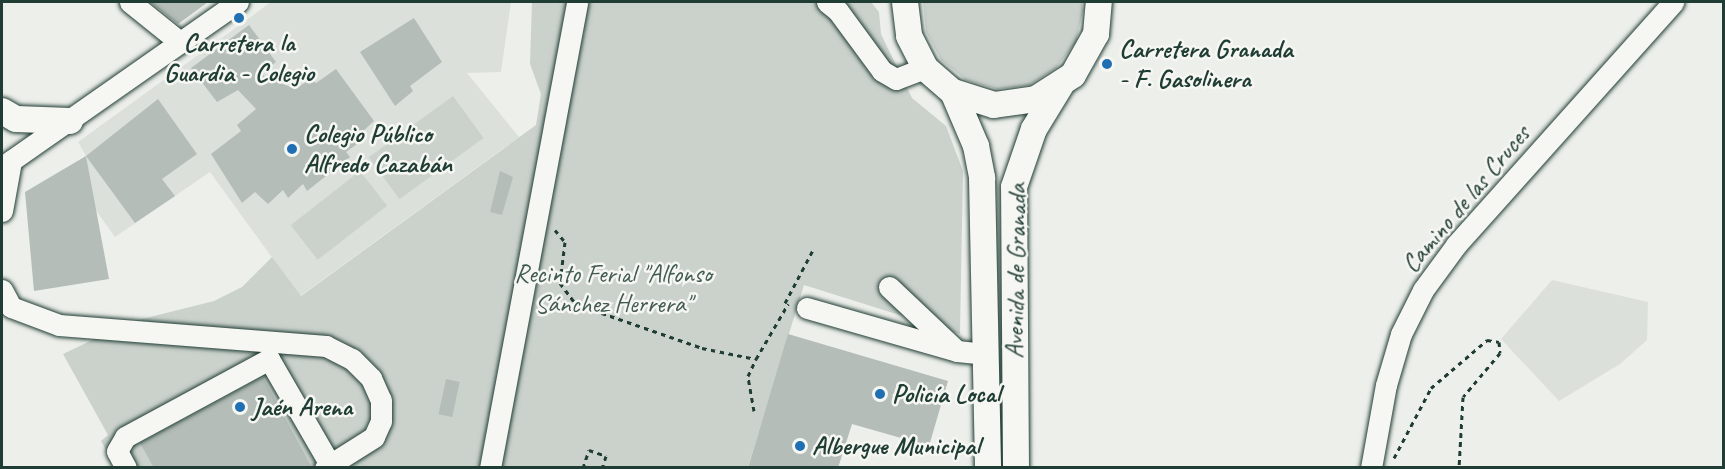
<!DOCTYPE html>
<html>
<head>
<meta charset="utf-8">
<style>
  body { margin:0 }
  #map { position:relative; width:1725px; height:469px; overflow:hidden; background:#edefea; font-family:Caveat,sans-serif }
  div>[style] { position:absolute }
  .built>* { inset:0; background:#dce0db }
  .green>* { inset:0; background:#cbd2cc; transform-origin:0 0 }
  .building>* { inset:0; background:#b4bdb8; transform-origin:0 0 }
  .path>* { height:3px; margin-top:-1.5px; transform-origin:0; background:repeating-linear-gradient(90deg,#1f3d34 0 4.5px,transparent 0 9px) }
  .roads { filter:drop-shadow(0 0 2px #1f3d34) drop-shadow(0 0 2px #1f3d34) }
  .minor>* { height:21px; margin:-10.5px; padding:0 10.5px; transform-origin:10.5px; border-radius:10.5px; background:#f6f6f2 }
  .major>* { height:26px; margin:-13px; padding:0 13px; transform-origin:13px; border-radius:13px; background:#f6f6f2 }
  .dots>* { width:16px; height:16px; translate:-50% -50%; box-sizing:border-box; border:3px solid #f6f6f2; border-radius:50% }
  span { translate:-50% -50%; white-space:nowrap; text-align:center; line-height:1.15; -webkit-text-stroke:5px #f6f6f2; paint-order:stroke }
  .poi-label { font-size:26px; color:#1f3d34; font-weight:700 }
  .left { translate:0 -50%; text-align:left }
  .street-label { font-size:26px; color:#1f3d34 }
  .park-label { font-size:26px; color:#415b52 }
  .frame { position:absolute; inset:0; border:3px solid #1f3d34; pointer-events:none }
</style>
</head>
<body>
<div id="map">
  <div class="built">
    <div style="clip-path:polygon(271px 2px,511px 2px,501px 72px,467px 73px,519px 137px,300px 296px,210px 172px,115px 237px,95px 209px,86px 156px,78px 142px)"></div>
    <div style="clip-path:polygon(1552px 280px,1648px 302px,1647px 340px,1620px 364px,1559px 401px,1501px 339px)"></div>
  </div>
  <div class="green">
    <div style="clip-path:polygon(532px 2px,871px 2px,879px 12px,881px 34px,912px 98px,946px 126px,963px 171px,960px 334px,804px 285px,748px 467px,116px 467px,101px 441px,108px 435px,63px 354px,130px 322px,214px 301px,242px 287px,272px 257px,301px 296px,536px 125px,541px 94px,530px 64px)"></div>
    <div style="clip-path:polygon(923px 2px,1082px 2px,1083px 11px,1076px 42px,1056px 68px,1029px 85px,997px 89px,966px 80px,941px 60px,926px 32px)"></div>
    <div style="left:453px;top:96px;width:52px;height:104px;rotate:54deg"></div>
    <div style="left:360px;top:171px;width:44px;height:88px;rotate:52deg"></div>
  </div>
  <div class="building">
    <div style="clip-path:polygon(150px 2px,208px 2px,178px 24px)"></div>
    <div style="clip-path:polygon(414px 18px,442px 62px,410px 86px,413px 91px,395px 106px,360px 52px)"></div>
    <div style="clip-path:polygon(249px 25px,276px 62px,260px 74px,295px 89px,311px 79px,316px 83px,336px 69px,374px 121px,360px 134px,364px 139px,346px 152px,350px 157px,307px 191px,303px 184px,288px 198px,283px 190px,268px 204px,255px 192px,242px 203px,211px 154px,241px 131px,237px 125px,256px 109px,238px 90px,217px 102px,191px 68px)"></div>
    <div style="clip-path:polygon(158px 99px,197px 154px,162px 179px,175px 196px,135px 223px,86px 156px)"></div>
    <div style="clip-path:polygon(86px 156px,109px 279px,34px 291px,25px 192px)"></div>
    <div style="clip-path:polygon(500px 171px,513px 177px,502px 215px,490px 212px)"></div>
    <div style="clip-path:polygon(788px 334px,948px 381px,929px 446px,852px 424px,838px 468px,748px 468px)"></div>
    <div style="clip-path:polygon(263px 377px,312px 468px,154px 468px,140px 443px)"></div>
    <div style="left:446px;top:379px;width:14px;height:36px;rotate:12deg"></div>
  </div>
  <div class="path">
    <div style="left:555px;top:230px;width:16px;rotate:50deg"></div>
    <div style="left:565px;top:242px;width:41px;rotate:97deg"></div>
    <div style="left:560px;top:283px;width:26px;rotate:53deg"></div>
    <div style="left:576px;top:304px;width:133px;rotate:19.2deg"></div>
    <div style="left:702px;top:348px;width:55px;rotate:11.5deg"></div>
    <div style="left:756px;top:359px;width:64px;rotate:-59.8deg"></div>
    <div style="left:785px;top:303px;width:60px;rotate:-62.2deg"></div>
    <div style="left:754px;top:411px;width:36px;rotate:-100deg"></div>
    <div style="left:748px;top:376px;width:19px;rotate:-65deg"></div>
    <div style="left:1394px;top:458px;width:79px;rotate:-62.1deg"></div>
    <div style="left:1431px;top:388px;width:74px;rotate:-40.6deg"></div>
    <div style="left:1487px;top:340px;width:12px;rotate:9deg"></div>
    <div style="left:1499px;top:342px;width:11px;rotate:85deg"></div>
    <div style="left:1500px;top:353px;width:57px;rotate:130.1deg"></div>
    <div style="left:1463px;top:397px;width:71px;rotate:93.2deg"></div>
    <div style="left:583px;top:468px;width:19px;rotate:-72deg"></div>
    <div style="left:589px;top:450px;width:18px;rotate:19deg"></div>
    <div style="left:606px;top:456px;width:13px;rotate:108deg"></div>
  </div>
  <div class="roads">
    <div class="minor">
      <div style="left:130px;top:2px;width:65px;rotate:38.8deg"></div>
      <div style="left:827px;top:2px;width:14px;rotate:39deg"></div>
      <div style="left:838px;top:11px;width:74px;rotate:53.7deg"></div>
      <div style="left:882px;top:71px;width:16px;rotate:30deg"></div>
      <div style="left:896px;top:79px;width:31px;rotate:-21deg"></div>
      <div style="left:2px;top:167px;width:288px;rotate:-35deg"></div>
      <div style="left:2px;top:211px;width:51px;rotate:-79.8deg"></div>
      <div style="left:889px;top:287px;width:93px;rotate:43.3deg"></div>
      <div style="left:957px;top:351px;width:28px;rotate:6deg"></div>
      <div style="left:2px;top:290px;width:19px;rotate:62deg"></div>
      <div style="left:11px;top:307px;width:51px;rotate:20.6deg"></div>
      <div style="left:59px;top:325px;width:268px;rotate:4.5deg"></div>
      <div style="left:326px;top:346px;width:29px;rotate:27deg"></div>
      <div style="left:352px;top:359px;width:27px;rotate:45deg"></div>
      <div style="left:371px;top:378px;width:24px;rotate:66deg"></div>
      <div style="left:381px;top:400px;width:21px;rotate:90deg"></div>
      <div style="left:381px;top:421px;width:17px;rotate:114deg"></div>
      <div style="left:374px;top:437px;width:58px;rotate:147.7deg"></div>
      <div style="left:807px;top:308px;width:156px;rotate:16deg"></div>
      <div style="left:126px;top:468px;width:19px;rotate:-118deg"></div>
      <div style="left:117px;top:451px;width:16px;rotate:-60deg"></div>
      <div style="left:125px;top:437px;width:164px;rotate:-28.4deg"></div>
      <div style="left:269px;top:359px;width:126px;rotate:60deg"></div>
      <div style="left:490px;top:468px;width:474px;rotate:-79.4deg"></div>
      <div style="left:1371px;top:468px;width:84px;rotate:-79.8deg"></div>
      <div style="left:1386px;top:385px;width:53px;rotate:-73.6deg"></div>
      <div style="left:1401px;top:334px;width:49px;rotate:-63.4deg"></div>
      <div style="left:1423px;top:290px;width:56px;rotate:-53.7deg"></div>
      <div style="left:1456px;top:245px;width:326px;rotate:-48.2deg"></div>
    </div>
    <div class="major">
      <div style="left:905px;top:2px;width:34px;rotate:83deg"></div>
      <div style="left:909px;top:36px;width:36px;rotate:63deg"></div>
      <div style="left:925px;top:68px;width:37px;rotate:41deg"></div>
      <div style="left:953px;top:92px;width:43px;rotate:17.6deg"></div>
      <div style="left:994px;top:105px;width:42px;rotate:-8.1deg"></div>
      <div style="left:1036px;top:99px;width:44px;rotate:-33deg"></div>
      <div style="left:1073px;top:75px;width:47px;rotate:-60.7deg"></div>
      <div style="left:1096px;top:34px;width:32px;rotate:-85deg"></div>
      <div style="left:953px;top:92px;width:59px;rotate:66.9deg"></div>
      <div style="left:976px;top:146px;width:33px;rotate:79deg"></div>
      <div style="left:982px;top:178px;width:290px;rotate:88.8deg"></div>
      <div style="left:2px;top:111px;width:16px;rotate:30deg"></div>
      <div style="left:16px;top:119px;width:54px;rotate:2.1deg"></div>
      <div style="left:1016px;top:468px;width:281px;rotate:-90.4deg"></div>
      <div style="left:1014px;top:187px;width:61px;rotate:-71deg"></div>
      <div style="left:1034px;top:129px;width:52px;rotate:-58.5deg"></div>
    </div>
  </div>
  <div class="dots">
    <div style="left:239px;top:18px;background:#1f6fb2"></div>
    <div style="left:1107px;top:64px;background:#1f6fb2"></div>
    <div style="left:292px;top:149px;background:#1f6fb2"></div>
    <div style="left:880px;top:394px;background:#1f6fb2"></div>
    <div style="left:240px;top:407px;background:#1f6fb2"></div>
    <div style="left:800px;top:446px;background:#1f6fb2"></div>
  </div>
  <div class="poi-label">
    <span style="left:239px;top:58px">Carretera la<br>Guardia - Colegio</span>
    <span class="left" style="left:1119px;top:64px">Carretera Granada<br>- F. Gasolinera</span>
    <span class="left" style="left:304px;top:149px">Colegio Público<br>Alfredo Cazabán</span>
    <span class="left" style="left:892px;top:394px">Policía Local</span>
    <span class="left" style="left:252px;top:407px">Jaén Arena</span>
    <span class="left" style="left:812px;top:446px">Albergue Municipal</span>
  </div>
  <div class="street-label">
    <span style="left:1466px;top:199px;rotate:-50deg">Camino de las Cruces</span>
    <span style="left:1016px;top:271px;rotate:-89deg">Avenida de Granada</span>
  </div>
  <div class="park-label">
    <span style="left:613px;top:289px">Recinto Ferial "Alfonso<br>Sánchez Herrera"</span>
  </div>
  <div class="frame"></div>
</div>
</body>
</html>
